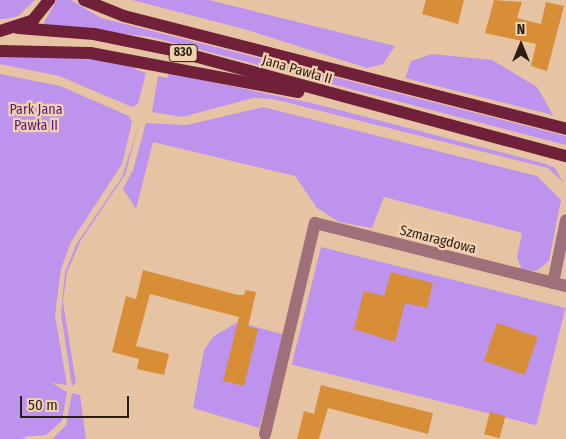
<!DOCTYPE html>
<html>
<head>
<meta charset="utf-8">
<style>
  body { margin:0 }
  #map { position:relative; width:566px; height:439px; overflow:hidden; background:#e6c4a3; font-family:"Fira Sans Condensed",sans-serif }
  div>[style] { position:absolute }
  .green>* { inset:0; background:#be93ed; transform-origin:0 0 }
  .building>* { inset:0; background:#d88d37; transform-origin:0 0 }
  .minor>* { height:12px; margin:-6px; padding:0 6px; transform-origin:6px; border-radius:6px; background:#9f707a }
  .major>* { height:12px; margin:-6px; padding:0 6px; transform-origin:6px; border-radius:6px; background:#712039 }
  span { translate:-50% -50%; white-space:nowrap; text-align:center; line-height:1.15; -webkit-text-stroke:4.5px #f3d1b0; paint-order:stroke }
  .shield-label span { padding:1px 4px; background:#f3d1b0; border:1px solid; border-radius:4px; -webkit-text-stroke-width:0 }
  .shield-label { font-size:12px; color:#2b1e12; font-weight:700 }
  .street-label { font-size:14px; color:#2b1e12 }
  .park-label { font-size:14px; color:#561983 }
  .north { position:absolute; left:496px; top:20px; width:50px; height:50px; -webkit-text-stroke:4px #f3d1b0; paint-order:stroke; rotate:0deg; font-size:14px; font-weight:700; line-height:20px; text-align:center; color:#2b1e12 }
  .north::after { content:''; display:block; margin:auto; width:18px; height:22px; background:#2b1e12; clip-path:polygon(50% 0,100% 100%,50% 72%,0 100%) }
  .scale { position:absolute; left:20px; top:396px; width:109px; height:22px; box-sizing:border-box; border:2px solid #2b1e12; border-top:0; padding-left:6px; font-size:15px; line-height:18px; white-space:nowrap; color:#2b1e12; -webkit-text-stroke:4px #f3d1b0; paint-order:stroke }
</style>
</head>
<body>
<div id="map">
  <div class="green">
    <div style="clip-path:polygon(0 0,35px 0,18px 16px,5px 19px,0 19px)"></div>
    <div style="clip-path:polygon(57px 0,71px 0,101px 18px,566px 136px,566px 145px,151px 37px,43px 24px)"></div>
    <div style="clip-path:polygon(132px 0,209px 0,395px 46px,383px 64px,367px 68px,244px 29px)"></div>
    <div style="clip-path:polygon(432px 54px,492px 60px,537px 87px,553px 115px,405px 78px,411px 61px)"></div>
    <div style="clip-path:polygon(0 56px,78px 57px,136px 65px,135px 69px,146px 73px,138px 104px,132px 107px,59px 76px,0 64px)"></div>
    <div style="clip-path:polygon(169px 73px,316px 104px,546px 164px,555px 168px,563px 182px,548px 168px,273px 99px,253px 98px,182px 117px,152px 112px,158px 76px,167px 78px)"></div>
    <div style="clip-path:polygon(0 74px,60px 86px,129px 116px,132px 122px,122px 164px,71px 242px,61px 269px,55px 315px,67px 385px,52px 383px,67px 392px,62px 421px,46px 435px,22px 437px,27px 439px,0 439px)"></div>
    <div style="clip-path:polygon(263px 107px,537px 176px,561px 200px,549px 261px,536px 271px,522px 270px,517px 257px,522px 233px,384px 197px,372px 228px,339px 222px,317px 208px,295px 176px,153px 142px,136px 209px,123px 189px,133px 170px,146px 123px,187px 125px)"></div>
    <div style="clip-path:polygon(139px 124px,125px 175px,81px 240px,67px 272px,63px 302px,76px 383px,72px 386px,61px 314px,65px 272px,77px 243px,122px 177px)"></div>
    <div style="left:321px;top:247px;width:252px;height:121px;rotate:14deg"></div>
    <div style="clip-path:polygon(238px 322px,285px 335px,259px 428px,193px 408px,204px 350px,214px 336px)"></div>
    <div style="clip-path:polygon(72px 393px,80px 395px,86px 439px,52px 439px,66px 425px)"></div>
  </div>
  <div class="building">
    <div style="clip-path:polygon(426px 0,464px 0,458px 24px,422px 14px)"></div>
    <div style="clip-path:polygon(494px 0,522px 2px,517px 18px,541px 24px,546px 2px,564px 6px,547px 71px,531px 66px,536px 44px,485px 33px)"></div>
    <div style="clip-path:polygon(143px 270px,238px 295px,244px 295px,246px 290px,256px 292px,248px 327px,258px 329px,244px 386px,223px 381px,239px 317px,150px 294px,136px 346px,169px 354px,164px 375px,137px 369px,139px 359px,112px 352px,126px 296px,136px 299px)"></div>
    <div style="clip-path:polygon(391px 272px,433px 283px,427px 308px,405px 303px,395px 342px,354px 329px,364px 291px,384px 296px)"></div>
    <div style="left:497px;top:323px;width:43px;height:40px;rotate:19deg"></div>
    <div style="clip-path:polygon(321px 385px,433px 413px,428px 434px,328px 408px,319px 439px,297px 439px,304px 411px,314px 414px)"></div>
    <div style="left:490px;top:412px;width:16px;height:23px;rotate:15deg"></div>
  </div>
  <div class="minor">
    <div style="left:553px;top:283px;width:64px;rotate:-78.3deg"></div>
    <div style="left:265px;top:434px;width:217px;rotate:-76.7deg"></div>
    <div style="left:315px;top:223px;width:259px;rotate:14.1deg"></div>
  </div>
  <div class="major">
    <div style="left:84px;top:0;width:43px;rotate:21.8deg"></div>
    <div style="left:124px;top:16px;width:456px;rotate:14.3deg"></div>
    <div style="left:18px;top:28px;width:76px;rotate:4.5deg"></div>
    <div style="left:94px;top:34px;width:80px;rotate:11.6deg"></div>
    <div style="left:172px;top:50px;width:408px;rotate:15.1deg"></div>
    <div style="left:0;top:31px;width:35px;rotate:-18deg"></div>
    <div style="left:33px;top:20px;width:26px;rotate:-51deg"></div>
    <div style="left:0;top:51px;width:90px;rotate:1.3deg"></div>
    <div style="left:90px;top:53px;width:212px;rotate:10.6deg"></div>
  </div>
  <div class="shield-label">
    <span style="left:183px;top:53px">830</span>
  </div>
  <div class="street-label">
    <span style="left:297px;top:70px;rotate:16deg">Jana Pawła II</span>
    <span style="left:438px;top:240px;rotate:14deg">Szmaragdowa</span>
  </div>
  <div class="park-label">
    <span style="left:36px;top:118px">Park Jana<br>Pawła II</span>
  </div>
  <div class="north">N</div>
  <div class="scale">50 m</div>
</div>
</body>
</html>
